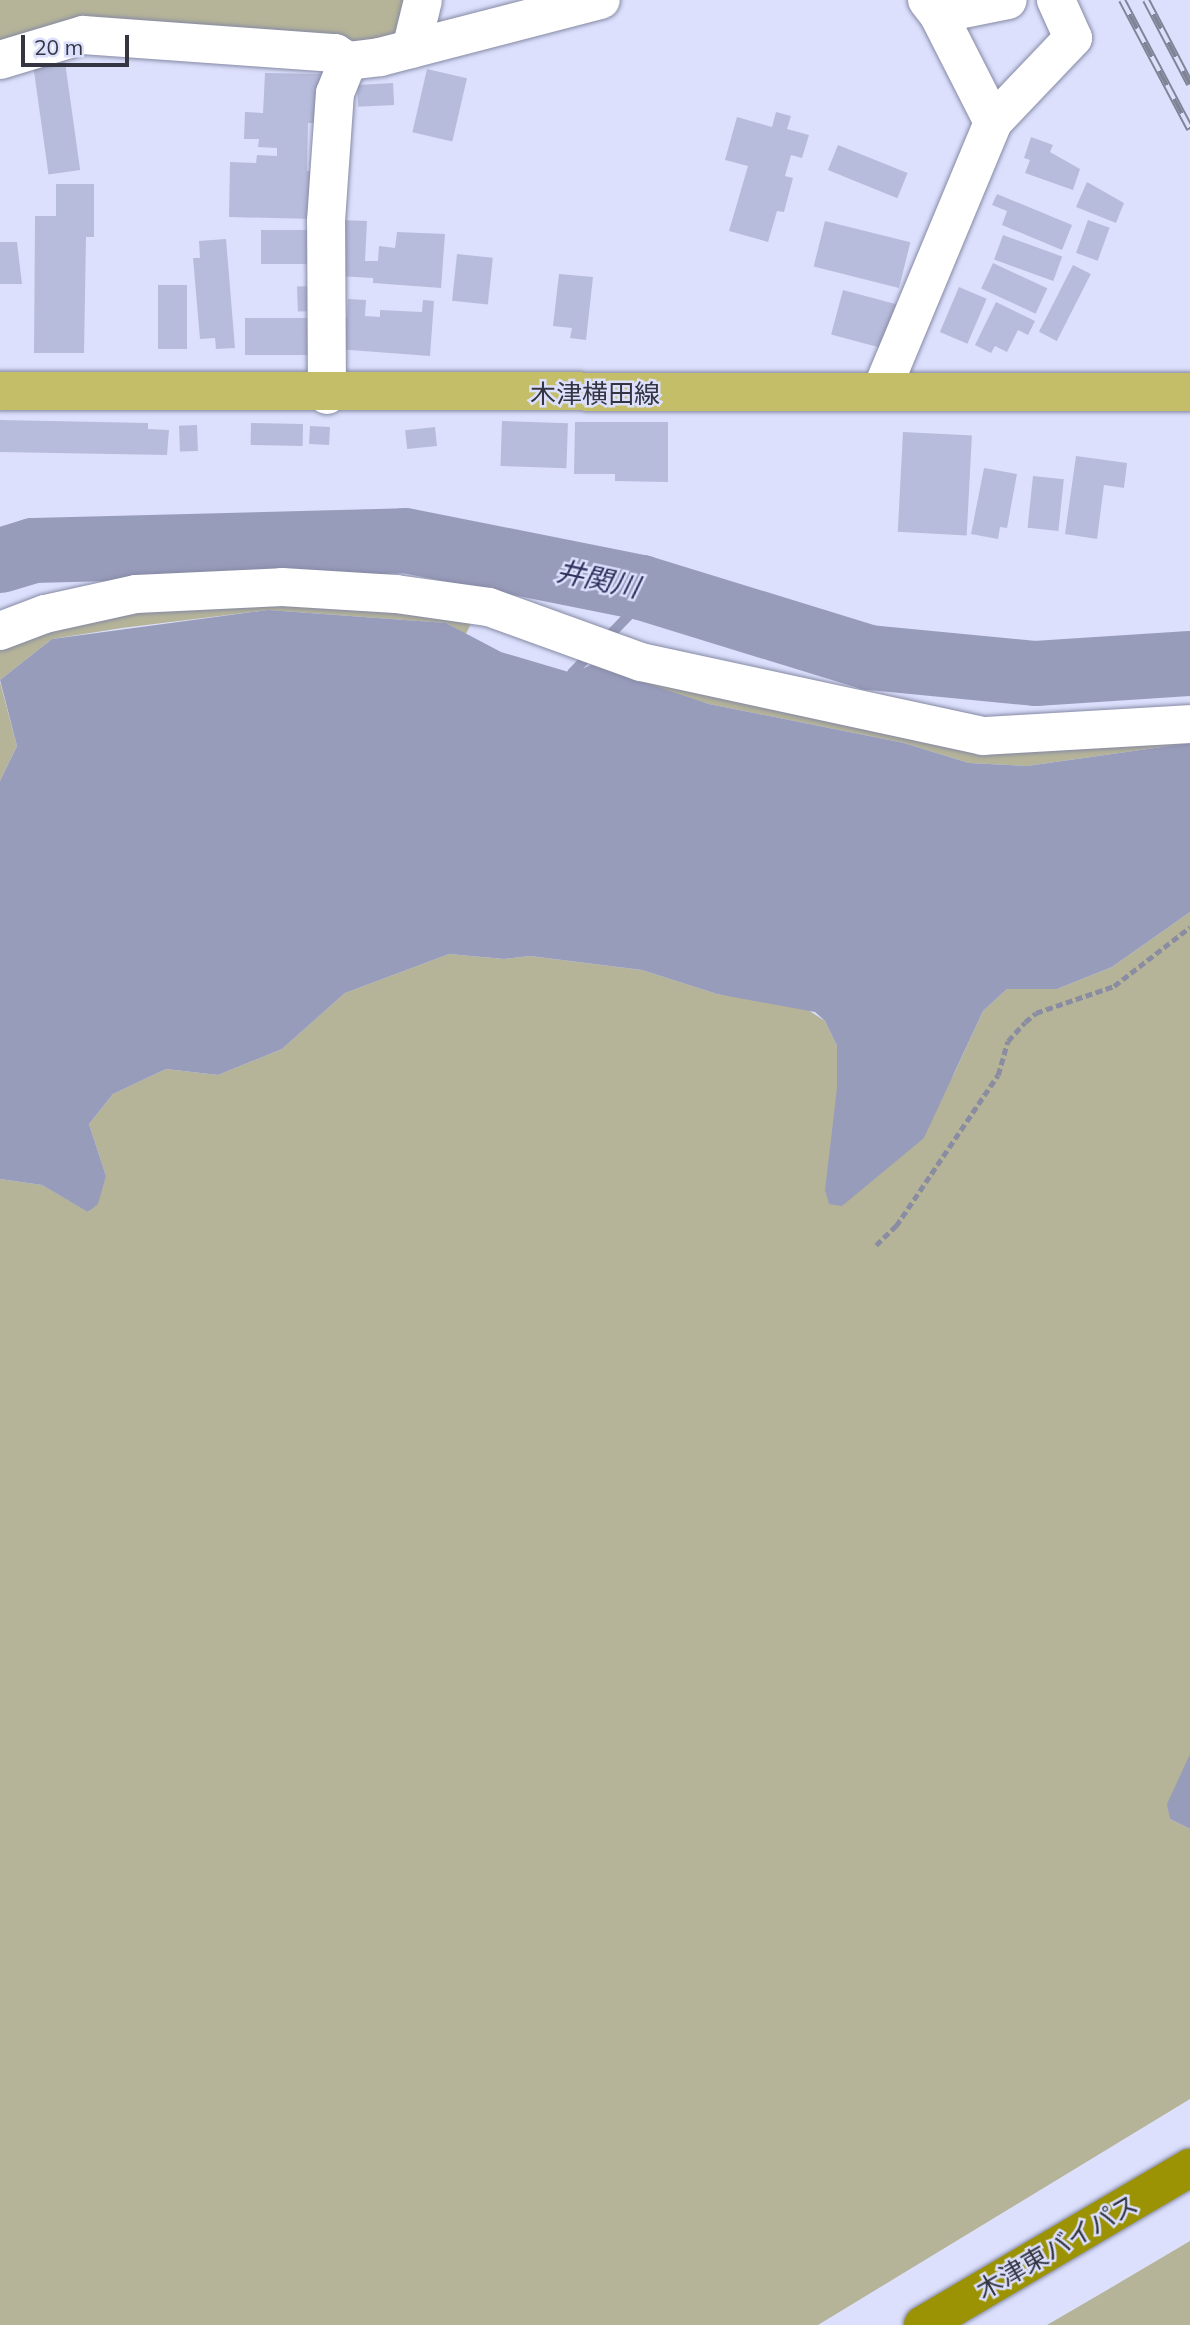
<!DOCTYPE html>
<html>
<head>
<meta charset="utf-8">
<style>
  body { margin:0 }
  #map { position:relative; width:1190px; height:2325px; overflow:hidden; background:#dce0fd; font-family:Mulish,"Noto Sans JP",sans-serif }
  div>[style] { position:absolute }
  .green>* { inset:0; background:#b5b499 }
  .water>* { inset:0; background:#989cbb }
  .stream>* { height:10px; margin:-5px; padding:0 5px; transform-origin:5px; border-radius:5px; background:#989cbb }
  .river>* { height:65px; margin:-32.5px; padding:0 32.5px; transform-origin:32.5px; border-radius:32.5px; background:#989cbb }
  .building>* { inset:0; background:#b8bcdc; transform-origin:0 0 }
  .path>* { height:4.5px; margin-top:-2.25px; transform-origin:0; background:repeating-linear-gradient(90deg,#8a8da2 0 7px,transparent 0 10.5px) }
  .roads { filter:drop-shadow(0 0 2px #8589a3) drop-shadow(0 0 2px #8589a3) }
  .minor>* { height:38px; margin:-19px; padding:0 19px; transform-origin:19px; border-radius:19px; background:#fff }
  .major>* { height:38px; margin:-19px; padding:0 19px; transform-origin:19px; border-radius:19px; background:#c4be68 }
  .highway>* { height:38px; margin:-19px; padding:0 19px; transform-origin:19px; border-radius:19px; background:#9c9304 }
  .rail>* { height:8px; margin-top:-4px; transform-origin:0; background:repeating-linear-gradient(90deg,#dce0fd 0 16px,#818397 0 32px); box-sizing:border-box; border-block:2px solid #818397 }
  span { translate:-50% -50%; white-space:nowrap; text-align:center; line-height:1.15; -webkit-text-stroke:5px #dce0fd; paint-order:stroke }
  .street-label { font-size:26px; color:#343541 }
  .water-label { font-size:28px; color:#2e315c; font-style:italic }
  .scale { position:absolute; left:21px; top:35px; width:108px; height:32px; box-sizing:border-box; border:4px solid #343541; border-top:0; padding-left:9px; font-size:21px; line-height:24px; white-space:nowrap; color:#343541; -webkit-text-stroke:5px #dce0fd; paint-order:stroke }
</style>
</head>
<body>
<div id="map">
  <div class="green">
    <div style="clip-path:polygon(0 0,417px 0,399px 41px,0 48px)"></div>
    <div style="clip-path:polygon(281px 598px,474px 617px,466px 634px,446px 623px,268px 610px,122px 628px,52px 639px,0 680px,0 649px,48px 625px,138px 605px)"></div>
    <div style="clip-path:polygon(593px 656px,817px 708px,1190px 743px,1027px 766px,969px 763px,904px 743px,709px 704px,626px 680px,591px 665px)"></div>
    <div style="clip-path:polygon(0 682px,17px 746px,0 781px)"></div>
    <div style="clip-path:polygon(1190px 912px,1190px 1754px,1170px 1819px,1190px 1829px,1190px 2099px,818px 2325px,0 2325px,0 1179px,42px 1185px,89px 1212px,106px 1176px,89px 1124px,113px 1094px,166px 1069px,218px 1075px,282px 1049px,345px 993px,449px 954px,504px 959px,530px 956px,642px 970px,717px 994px,802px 1006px,825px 1021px,837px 1046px,837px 1088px,953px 1076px,983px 1011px,1007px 989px,1057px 989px,1112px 967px)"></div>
    <div style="clip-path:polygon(1190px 2241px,1190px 2325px,1047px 2325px,1107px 2290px)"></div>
  </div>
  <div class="water">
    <div style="clip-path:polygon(268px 610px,446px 623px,501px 652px,572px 673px,591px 665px,709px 704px,904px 743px,969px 763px,1027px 766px,1190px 743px,1190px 912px,1112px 967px,1057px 989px,1007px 989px,983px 1011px,924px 1138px,842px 1206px,829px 1204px,825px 1190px,837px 1088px,837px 1046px,825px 1021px,815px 1012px,717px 994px,642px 970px,530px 956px,504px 959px,449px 954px,345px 993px,282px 1049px,218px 1075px,166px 1069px,113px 1094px,89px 1124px,106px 1176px,98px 1204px,88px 1212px,42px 1185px,0 1179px,0 781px,17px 746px,0 680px,52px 639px)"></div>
    <div style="clip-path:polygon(1190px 1754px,1190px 1829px,1170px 1819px,1167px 1804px)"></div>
  </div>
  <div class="stream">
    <div style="left:604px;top:641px;width:40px;rotate:-46deg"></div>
    <div style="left:632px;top:612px;width:27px;rotate:-70deg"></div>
    <div style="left:572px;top:673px;width:29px;rotate:-46deg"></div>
  </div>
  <div class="river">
    <div style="left:0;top:560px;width:34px;rotate:-17deg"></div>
    <div style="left:33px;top:550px;width:372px;rotate:-1.5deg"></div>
    <div style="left:405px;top:540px;width:241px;rotate:11.3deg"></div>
    <div style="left:641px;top:587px;width:239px;rotate:17.1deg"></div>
    <div style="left:869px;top:657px;width:167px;rotate:5.5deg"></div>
    <div style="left:1035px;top:673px;width:155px;rotate:-3.7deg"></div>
  </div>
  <div class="building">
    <div style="left:65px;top:62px;width:109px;height:32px;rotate:82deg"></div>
    <div style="left:427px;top:69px;width:41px;height:65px;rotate:13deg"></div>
    <div style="clip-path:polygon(265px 73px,322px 74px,321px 123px,308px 123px,307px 171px,316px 171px,314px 219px,229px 217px,230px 162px,256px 163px,257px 155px,277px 156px,277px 148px,258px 147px,259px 139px,244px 139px,245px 112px,263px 113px)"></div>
    <div style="left:393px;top:83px;width:22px;height:36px;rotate:87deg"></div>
    <div style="clip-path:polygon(776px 112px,791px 116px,787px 129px,809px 135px,802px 158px,791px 155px,785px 176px,793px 178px,784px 212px,777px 211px,768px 242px,729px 231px,748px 166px,725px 160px,737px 117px,772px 127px)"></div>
    <div style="clip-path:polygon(1031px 137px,1053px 145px,1050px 152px,1080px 169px,1073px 190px,1025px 173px,1030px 160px,1024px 158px)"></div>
    <div style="left:838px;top:145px;width:75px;height:27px;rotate:22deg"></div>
    <div style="clip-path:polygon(1087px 182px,1124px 203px,1116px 223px,1076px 207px)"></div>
    <div style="clip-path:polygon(56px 184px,94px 184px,94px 237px,86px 237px,84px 353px,34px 353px,35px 216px,56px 216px)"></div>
    <div style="clip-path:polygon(997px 194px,1072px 225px,1062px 250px,1002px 225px,1007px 211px,992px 205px)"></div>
    <div style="clip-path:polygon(340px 220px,367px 221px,365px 261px,378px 261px,379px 246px,395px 248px,397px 232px,445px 234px,441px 288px,373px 283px,373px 278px,337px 276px)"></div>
    <div style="left:1088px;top:220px;width:23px;height:35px;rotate:20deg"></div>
    <div style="left:825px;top:221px;width:88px;height:47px;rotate:14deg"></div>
    <div style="left:261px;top:230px;width:48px;height:34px"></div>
    <div style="left:1003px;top:235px;width:63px;height:26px;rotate:20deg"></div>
    <div style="clip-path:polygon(226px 239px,235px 348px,216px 349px,215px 338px,200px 339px,193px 258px,200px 258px,199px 241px)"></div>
    <div style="clip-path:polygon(0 242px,17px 242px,22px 284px,0 284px)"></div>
    <div style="left:457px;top:254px;width:36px;height:47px;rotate:6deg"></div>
    <div style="left:993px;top:263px;width:60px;height:28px;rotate:25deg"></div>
    <div style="left:1073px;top:265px;width:20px;height:75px;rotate:27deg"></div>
    <div style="clip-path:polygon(559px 274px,593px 277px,586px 340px,570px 338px,572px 328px,553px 326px)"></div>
    <div style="left:158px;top:285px;width:29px;height:64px"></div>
    <div style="left:314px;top:286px;width:25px;height:17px;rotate:88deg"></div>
    <div style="left:959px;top:287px;width:30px;height:49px;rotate:23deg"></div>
    <div style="left:843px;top:290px;width:58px;height:46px;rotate:15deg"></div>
    <div style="clip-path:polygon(348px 299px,366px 300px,365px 316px,380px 317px,380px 310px,422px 312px,423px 300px,434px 301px,430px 356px,336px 349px,338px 318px,347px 318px)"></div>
    <div style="clip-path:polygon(996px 302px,1035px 321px,1028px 335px,1018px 330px,1007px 352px,995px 346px,991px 353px,975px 345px)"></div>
    <div style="left:245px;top:318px;width:71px;height:37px"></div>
    <div style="clip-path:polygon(0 420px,148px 423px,148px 429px,169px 430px,167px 455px,0 452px)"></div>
    <div style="left:502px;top:421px;width:66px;height:45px;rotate:2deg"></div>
    <div style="clip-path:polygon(575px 422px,668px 422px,668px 482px,615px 481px,615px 474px,574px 474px)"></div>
    <div style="left:251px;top:423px;width:52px;height:22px;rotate:1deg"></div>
    <div style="left:197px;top:425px;width:26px;height:18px;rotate:88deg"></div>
    <div style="left:310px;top:426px;width:20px;height:18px;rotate:3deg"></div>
    <div style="left:435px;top:427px;width:19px;height:30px;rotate:84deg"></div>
    <div style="left:903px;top:432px;width:69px;height:100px;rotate:3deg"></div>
    <div style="clip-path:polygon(1076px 456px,1127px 463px,1124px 488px,1104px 485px,1097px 539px,1065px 534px)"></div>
    <div style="clip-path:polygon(984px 468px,1017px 474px,1007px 528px,1000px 527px,998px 539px,971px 534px)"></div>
    <div style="left:1033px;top:476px;width:31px;height:52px;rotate:6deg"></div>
  </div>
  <div class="path">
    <div style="left:876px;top:1245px;width:28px;rotate:-44deg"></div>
    <div style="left:896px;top:1226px;width:182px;rotate:-56deg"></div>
    <div style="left:998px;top:1075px;width:35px;rotate:-74deg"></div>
    <div style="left:1008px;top:1041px;width:25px;rotate:-48deg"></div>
    <div style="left:1025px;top:1022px;width:14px;rotate:-39deg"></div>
    <div style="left:1036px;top:1013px;width:83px;rotate:-19.1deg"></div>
    <div style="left:1114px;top:986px;width:96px;rotate:-37.8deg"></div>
  </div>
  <div class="roads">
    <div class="minor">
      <div style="left:927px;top:0;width:18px;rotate:52deg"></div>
      <div style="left:938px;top:14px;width:71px;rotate:-11.3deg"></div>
      <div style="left:411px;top:49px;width:50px;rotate:-76.2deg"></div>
      <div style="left:0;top:60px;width:87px;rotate:-16.8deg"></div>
      <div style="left:83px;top:35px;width:253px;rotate:4.1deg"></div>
      <div style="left:335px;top:53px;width:15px;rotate:32deg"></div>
      <div style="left:993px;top:122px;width:116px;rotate:-46.4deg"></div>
      <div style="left:1073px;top:38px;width:42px;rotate:-114.1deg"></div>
      <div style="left:882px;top:389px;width:289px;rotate:-67.4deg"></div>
      <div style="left:993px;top:122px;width:121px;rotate:-117deg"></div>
      <div style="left:327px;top:395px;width:174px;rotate:-90.3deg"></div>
      <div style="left:326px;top:221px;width:128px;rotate:-86deg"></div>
      <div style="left:335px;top:93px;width:35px;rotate:-68deg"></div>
      <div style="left:348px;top:61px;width:32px;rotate:-7deg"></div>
      <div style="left:380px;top:57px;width:228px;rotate:-14.5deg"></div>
      <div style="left:0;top:631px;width:48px;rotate:-20.7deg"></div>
      <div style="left:45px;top:614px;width:93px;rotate:-12.4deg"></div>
      <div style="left:136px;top:594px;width:146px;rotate:-2.7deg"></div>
      <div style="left:282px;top:587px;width:114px;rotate:3.5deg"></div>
      <div style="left:396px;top:594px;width:94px;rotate:8deg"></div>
      <div style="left:489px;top:607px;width:162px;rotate:19.9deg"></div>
      <div style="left:641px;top:662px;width:350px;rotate:12.2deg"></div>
      <div style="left:983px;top:736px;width:207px;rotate:-3.3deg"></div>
    </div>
    <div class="major">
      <div style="left:0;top:391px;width:1190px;rotate:0.05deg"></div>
    </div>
    <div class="highway">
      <div style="left:923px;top:2325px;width:310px;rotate:-30.5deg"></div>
    </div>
  </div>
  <div class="rail">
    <div style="left:1122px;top:0;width:146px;rotate:62.2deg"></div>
    <div style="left:1146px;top:0;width:95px;rotate:62.4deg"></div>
  </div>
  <div class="street-label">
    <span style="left:595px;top:394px">木津横田線</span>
    <span style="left:1057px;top:2247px;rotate:-30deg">木津東バイパス</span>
  </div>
  <div class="water-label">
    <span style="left:598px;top:579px;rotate:12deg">井関川</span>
  </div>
  <div class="scale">20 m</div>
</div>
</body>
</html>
